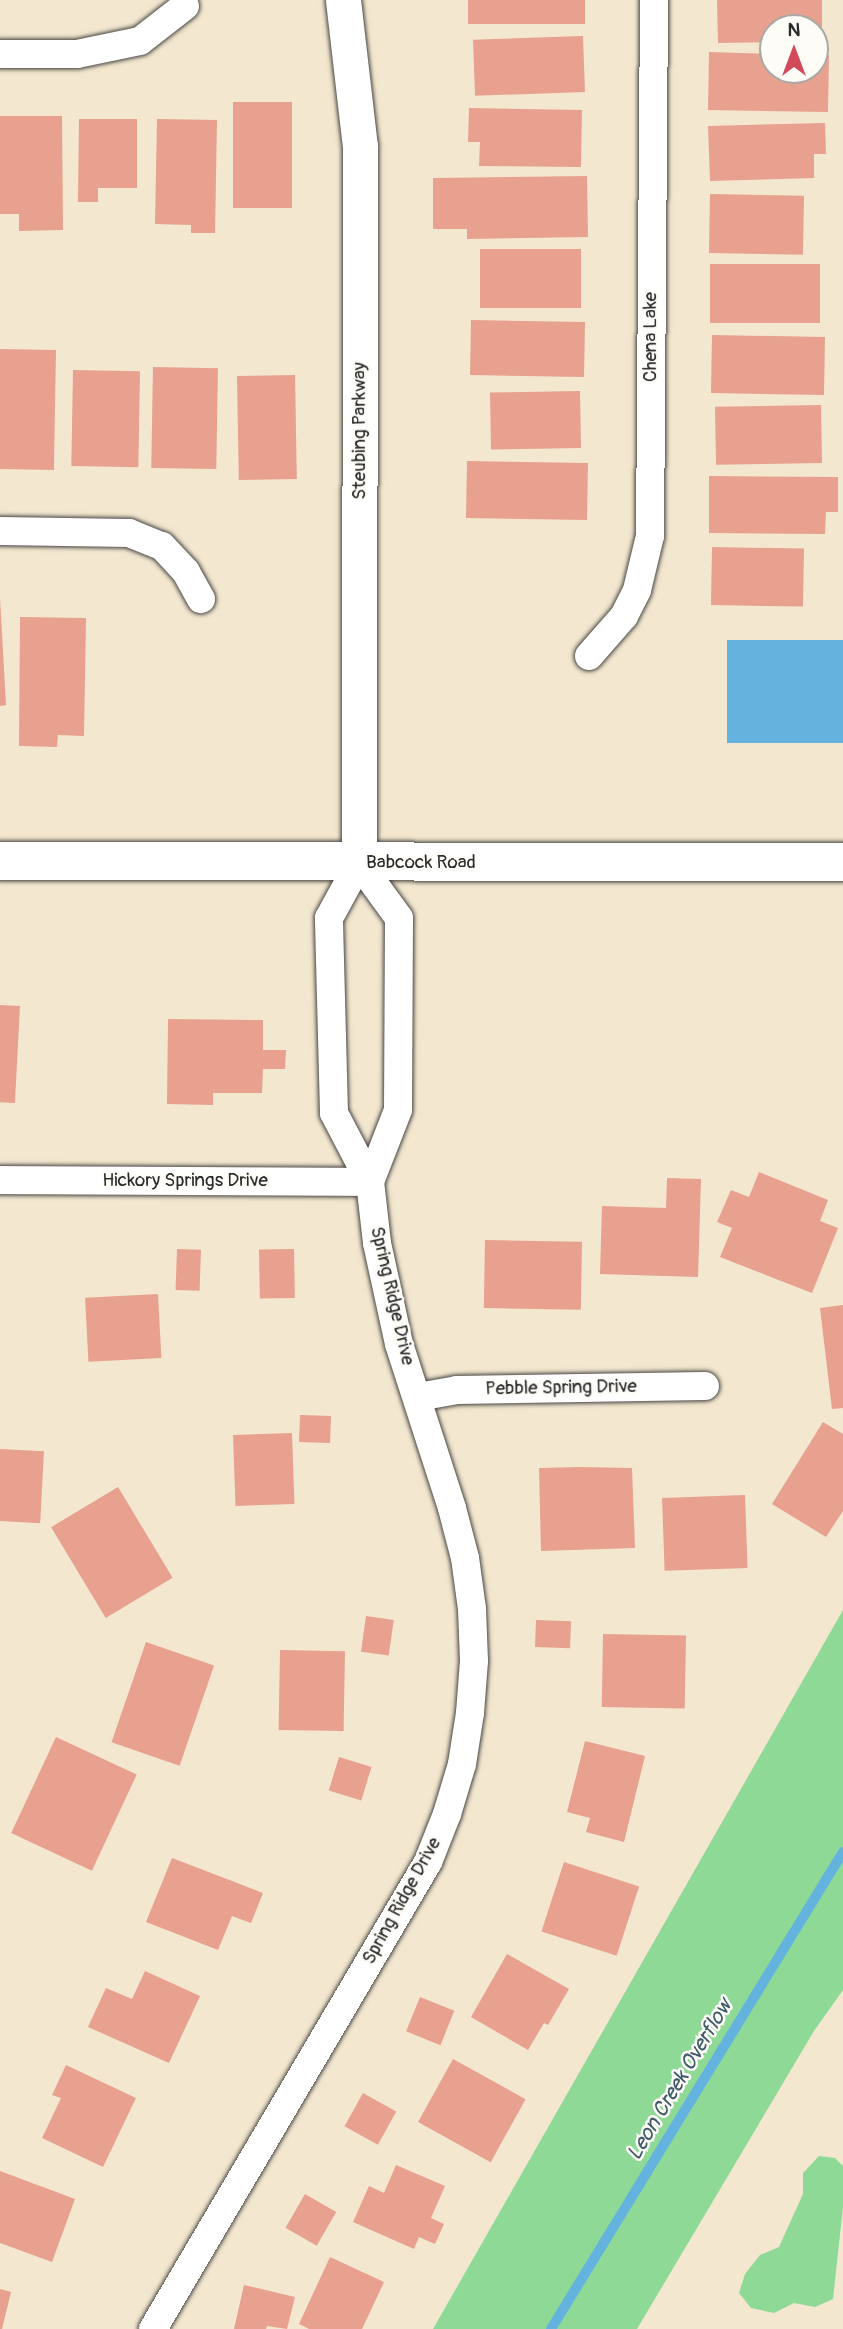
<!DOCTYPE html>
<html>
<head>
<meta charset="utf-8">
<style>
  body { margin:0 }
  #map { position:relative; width:843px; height:2329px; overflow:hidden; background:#f3e7cf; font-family:Pangolin,sans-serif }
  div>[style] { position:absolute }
  .green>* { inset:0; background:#8ed996 }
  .water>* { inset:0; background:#64b3df; transform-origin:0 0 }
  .stream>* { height:10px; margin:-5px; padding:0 5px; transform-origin:5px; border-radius:5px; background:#64b3df }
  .building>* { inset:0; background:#e8a08f; transform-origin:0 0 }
  .roads { filter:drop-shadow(0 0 2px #494744) drop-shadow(0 0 2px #494744) }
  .minor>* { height:28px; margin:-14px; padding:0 14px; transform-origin:14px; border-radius:14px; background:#fff }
  .tertiary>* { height:35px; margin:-17.5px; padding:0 17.5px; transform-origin:17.5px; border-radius:17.5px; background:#fff }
  .secondary>* { height:38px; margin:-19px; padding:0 19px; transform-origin:19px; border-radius:19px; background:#fff }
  span { translate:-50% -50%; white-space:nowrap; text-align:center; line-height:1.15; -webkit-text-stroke:5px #fdfcf7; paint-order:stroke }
  .street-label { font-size:19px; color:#2b2b2b }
  .water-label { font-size:21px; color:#3f5b6a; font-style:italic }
  .north { position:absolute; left:759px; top:14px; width:70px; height:70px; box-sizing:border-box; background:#fdfcf7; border:2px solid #a9a8a5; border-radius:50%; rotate:0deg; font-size:19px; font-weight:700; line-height:28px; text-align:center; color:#2b2b2b }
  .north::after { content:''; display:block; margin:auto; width:24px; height:32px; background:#d1495b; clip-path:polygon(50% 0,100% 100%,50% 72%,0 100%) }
</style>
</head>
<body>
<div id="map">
  <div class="green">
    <div style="clip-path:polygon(843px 1610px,843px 1990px,814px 2031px,637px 2329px,433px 2329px)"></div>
    <div style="clip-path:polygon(819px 2156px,835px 2158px,843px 2166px,843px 2207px,833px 2299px,815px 2307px,794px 2303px,774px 2313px,751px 2308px,739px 2293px,745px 2274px,760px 2255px,779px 2247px,803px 2194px,803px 2173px)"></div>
  </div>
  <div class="water">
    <div style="left:727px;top:640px;width:116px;height:103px"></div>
  </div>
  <div class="stream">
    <div style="left:551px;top:2329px;width:559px;rotate:-58.53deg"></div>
  </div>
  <div class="building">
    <div style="left:468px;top:0;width:117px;height:24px"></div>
    <div style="clip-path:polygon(717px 0,822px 0,822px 41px,815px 41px,815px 28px,773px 28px,773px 42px,718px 43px)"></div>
    <div style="left:583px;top:36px;width:56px;height:110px;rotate:88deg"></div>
    <div style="clip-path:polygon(709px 52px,773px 54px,773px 70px,815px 70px,815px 54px,829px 55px,828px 112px,708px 110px)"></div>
    <div style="left:233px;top:102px;width:59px;height:106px"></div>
    <div style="clip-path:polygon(469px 108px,582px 110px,581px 167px,479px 166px,480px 142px,468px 142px)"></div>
    <div style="clip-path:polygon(0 116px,62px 116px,63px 230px,19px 231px,19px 214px,0 214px)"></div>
    <div style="clip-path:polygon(79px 119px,137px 119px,137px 188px,98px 188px,98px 202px,78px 202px)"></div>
    <div style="clip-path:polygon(157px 119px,217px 120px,215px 233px,191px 233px,191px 225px,155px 224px)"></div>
    <div style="clip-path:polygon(825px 123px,826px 154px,814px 154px,814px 178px,710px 181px,708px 126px)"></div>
    <div style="clip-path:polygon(587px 176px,588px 237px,467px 239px,467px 229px,433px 229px,433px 178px)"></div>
    <div style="left:710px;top:194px;width:94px;height:59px;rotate:1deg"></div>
    <div style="left:581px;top:249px;width:59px;height:101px;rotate:90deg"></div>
    <div style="left:820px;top:264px;width:59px;height:110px;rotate:90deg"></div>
    <div style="left:471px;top:320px;width:114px;height:55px;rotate:1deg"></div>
    <div style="left:712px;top:335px;width:113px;height:58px;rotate:1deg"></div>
    <div style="left:0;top:349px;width:56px;height:120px;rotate:1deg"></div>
    <div style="left:153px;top:367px;width:65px;height:101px;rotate:1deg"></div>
    <div style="left:73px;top:370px;width:67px;height:96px;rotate:1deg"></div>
    <div style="left:295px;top:375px;width:104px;height:58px;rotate:89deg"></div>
    <div style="left:580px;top:391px;width:57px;height:90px;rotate:89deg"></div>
    <div style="left:821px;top:405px;width:58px;height:106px;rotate:89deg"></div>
    <div style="left:467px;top:461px;width:121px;height:57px;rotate:1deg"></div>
    <div style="clip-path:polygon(709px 476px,838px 477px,838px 512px,826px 512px,825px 534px,709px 533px)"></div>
    <div style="left:712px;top:547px;width:92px;height:58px;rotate:1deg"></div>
    <div style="clip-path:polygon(0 598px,6px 705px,0 706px)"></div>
    <div style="clip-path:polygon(20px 617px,86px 618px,84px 736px,58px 735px,57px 747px,19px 746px)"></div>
    <div style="left:0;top:1005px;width:20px;height:97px;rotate:3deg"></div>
    <div style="clip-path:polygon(168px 1019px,263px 1020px,263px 1050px,286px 1050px,285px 1069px,263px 1069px,262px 1093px,213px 1093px,213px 1105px,167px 1104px)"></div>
    <div style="clip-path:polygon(759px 1172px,828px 1200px,820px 1221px,838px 1228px,812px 1293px,720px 1257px,732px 1228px,717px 1222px,731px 1190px,749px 1197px)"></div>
    <div style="clip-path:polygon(667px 1178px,701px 1179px,698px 1277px,600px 1274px,602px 1206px,666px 1208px)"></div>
    <div style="left:485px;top:1240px;width:97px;height:68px;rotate:1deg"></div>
    <div style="left:177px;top:1249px;width:24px;height:41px;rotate:2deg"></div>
    <div style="left:294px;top:1249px;width:49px;height:35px;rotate:89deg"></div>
    <div style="left:158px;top:1294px;width:64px;height:73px;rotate:87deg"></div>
    <div style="clip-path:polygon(843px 1305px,843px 1408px,832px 1409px,820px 1308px)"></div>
    <div style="left:300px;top:1415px;width:31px;height:27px;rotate:2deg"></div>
    <div style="clip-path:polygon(823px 1422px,843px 1434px,843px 1511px,826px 1537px,772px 1504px)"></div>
    <div style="left:292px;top:1433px;width:71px;height:59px;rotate:88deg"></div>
    <div style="left:0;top:1449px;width:44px;height:72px;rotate:3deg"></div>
    <div style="clip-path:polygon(579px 1467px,632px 1468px,635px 1548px,541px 1551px,539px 1468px)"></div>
    <div style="left:118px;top:1487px;width:106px;height:78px;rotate:59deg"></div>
    <div style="left:745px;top:1495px;width:73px;height:83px;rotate:88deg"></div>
    <div style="left:366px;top:1616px;width:28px;height:36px;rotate:8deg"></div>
    <div style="left:536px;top:1620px;width:35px;height:27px;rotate:2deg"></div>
    <div style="left:603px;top:1634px;width:83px;height:73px;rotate:1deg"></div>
    <div style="left:146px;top:1642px;width:72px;height:106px;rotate:19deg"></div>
    <div style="left:280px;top:1650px;width:65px;height:80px;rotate:1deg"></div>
    <div style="left:56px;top:1737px;width:89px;height:106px;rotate:25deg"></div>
    <div style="clip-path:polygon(585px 1741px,645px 1756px,624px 1842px,586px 1832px,590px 1818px,567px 1812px)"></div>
    <div style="left:339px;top:1757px;width:34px;height:35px;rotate:17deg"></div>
    <div style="clip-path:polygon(172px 1858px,263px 1893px,251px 1923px,232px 1916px,218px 1950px,146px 1922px)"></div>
    <div style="left:564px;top:1862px;width:79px;height:73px;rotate:18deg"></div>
    <div style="clip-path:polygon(507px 1954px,569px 1989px,548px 2025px,544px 2023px,528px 2050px,471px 2017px)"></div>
    <div style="clip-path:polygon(145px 1971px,200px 1996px,169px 2063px,88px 2027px,106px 1988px,132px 1999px)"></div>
    <div style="left:420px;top:1997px;width:37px;height:37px;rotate:22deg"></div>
    <div style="left:453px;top:2059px;width:83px;height:72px;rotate:29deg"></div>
    <div style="clip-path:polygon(66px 2065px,136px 2098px,103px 2167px,42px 2138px,61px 2098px,52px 2095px)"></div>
    <div style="left:363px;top:2093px;width:38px;height:38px;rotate:29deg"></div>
    <div style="clip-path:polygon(396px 2165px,445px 2186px,431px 2218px,444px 2224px,435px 2244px,419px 2237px,414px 2249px,353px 2222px,369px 2186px,384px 2193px)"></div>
    <div style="clip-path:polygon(0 2171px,75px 2199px,52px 2262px,0 2243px)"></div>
    <div style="left:305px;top:2194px;width:36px;height:39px;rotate:30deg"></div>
    <div style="clip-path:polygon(330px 2257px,384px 2282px,362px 2329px,309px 2329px,299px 2324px)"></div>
    <div style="clip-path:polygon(244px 2285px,295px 2297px,287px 2329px,267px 2326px,266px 2329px,234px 2329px)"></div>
    <div style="clip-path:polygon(0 2289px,11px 2292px,2px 2329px,0 2329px)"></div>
  </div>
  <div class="roads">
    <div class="minor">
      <div style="left:0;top:54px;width:77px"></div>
      <div style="left:77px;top:54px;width:64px;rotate:-11.7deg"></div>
      <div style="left:140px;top:41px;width:57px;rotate:-37.9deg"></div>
      <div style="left:0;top:531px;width:129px;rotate:0.9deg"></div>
      <div style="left:129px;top:533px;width:35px;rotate:22deg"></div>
      <div style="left:162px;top:546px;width:35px;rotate:47deg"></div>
      <div style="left:186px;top:572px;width:31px;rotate:61deg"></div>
      <div style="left:589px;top:656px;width:53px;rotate:-48.8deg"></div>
      <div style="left:624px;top:616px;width:29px;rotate:-63deg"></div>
      <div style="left:637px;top:590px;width:56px;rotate:-76.5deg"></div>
      <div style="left:650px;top:536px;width:536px;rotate:-89.57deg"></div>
      <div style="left:0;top:1180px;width:370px;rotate:0.3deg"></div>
      <div style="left:418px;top:1397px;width:40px;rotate:-10deg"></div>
      <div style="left:457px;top:1390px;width:248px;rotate:-0.9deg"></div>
      <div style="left:153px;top:2329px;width:542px;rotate:-59.51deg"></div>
      <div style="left:428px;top:1862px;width:52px;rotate:-68.4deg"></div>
      <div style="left:447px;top:1814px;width:52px;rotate:-73.3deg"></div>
      <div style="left:462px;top:1764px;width:52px;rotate:-81.1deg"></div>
      <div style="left:470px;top:1713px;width:52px;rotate:-85.6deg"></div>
      <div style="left:474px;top:1661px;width:52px;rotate:-92.2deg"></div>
      <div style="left:472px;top:1609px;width:51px;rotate:-97.8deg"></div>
      <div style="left:465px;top:1558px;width:52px;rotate:-104.6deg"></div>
      <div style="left:452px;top:1508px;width:172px;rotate:-107.9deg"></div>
      <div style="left:399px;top:1344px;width:103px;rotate:-102.3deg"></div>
      <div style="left:377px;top:1243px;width:61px;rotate:-96.5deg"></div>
      <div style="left:370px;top:1182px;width:78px;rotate:-117.6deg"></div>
      <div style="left:334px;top:1113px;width:195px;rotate:-91.5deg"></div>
      <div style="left:329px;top:918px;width:63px;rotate:-61.4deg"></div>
      <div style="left:359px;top:863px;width:68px;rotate:54deg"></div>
      <div style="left:399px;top:918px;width:192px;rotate:90.3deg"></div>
      <div style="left:398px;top:1110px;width:77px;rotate:111.3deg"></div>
    </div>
    <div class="tertiary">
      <div style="left:343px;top:0;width:147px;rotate:83.4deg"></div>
      <div style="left:360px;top:146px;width:717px;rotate:90.08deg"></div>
    </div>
    <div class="secondary">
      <div style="left:0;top:861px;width:843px;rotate:0.07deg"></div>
    </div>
  </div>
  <div class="street-label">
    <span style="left:651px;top:337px;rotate:-90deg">Chena Lake</span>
    <span style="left:360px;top:431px;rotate:-90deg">Steubing Parkway</span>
    <span style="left:421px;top:863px">Babcock Road</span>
    <span style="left:185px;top:1181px">Hickory Springs Drive</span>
    <span style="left:392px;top:1296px;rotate:77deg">Spring Ridge Drive</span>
    <span style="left:561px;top:1388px;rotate:-1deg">Pebble Spring Drive</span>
    <span style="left:402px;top:1901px;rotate:-61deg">Spring Ridge Drive</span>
  </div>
  <div class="water-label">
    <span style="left:680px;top:2080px;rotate:-59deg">Leon Creek Overflow</span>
  </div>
  <div class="north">N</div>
</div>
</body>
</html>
